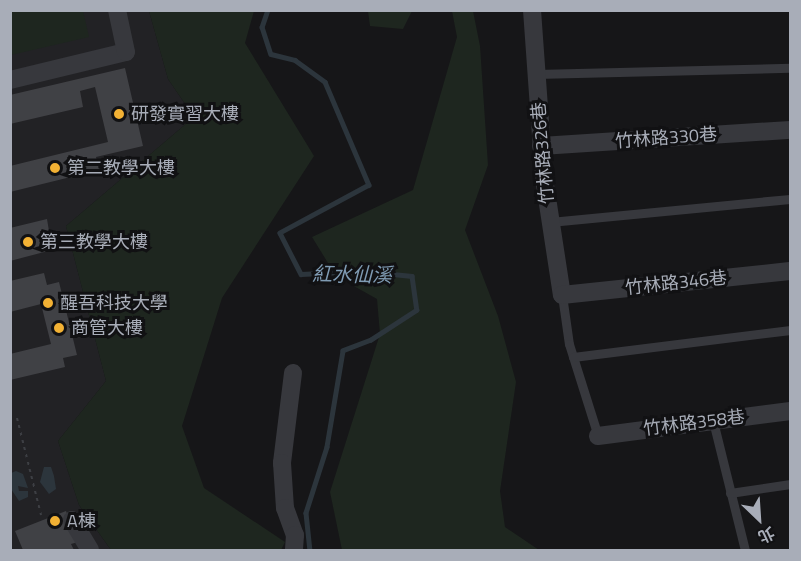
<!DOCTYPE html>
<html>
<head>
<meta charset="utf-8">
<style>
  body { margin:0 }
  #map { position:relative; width:801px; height:561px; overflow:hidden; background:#161618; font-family:"Titillium Web","Noto Sans TC",sans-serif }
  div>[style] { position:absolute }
  .built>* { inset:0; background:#222225 }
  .green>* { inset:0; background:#1e261f }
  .water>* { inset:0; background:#2c353c }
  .stream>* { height:4.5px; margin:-2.25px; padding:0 2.25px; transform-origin:2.25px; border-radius:2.25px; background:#2c353c }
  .building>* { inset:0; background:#404145 }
  .path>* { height:2px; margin-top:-1px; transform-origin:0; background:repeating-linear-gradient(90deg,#3d3f44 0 3px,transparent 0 7.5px) }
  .service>* { height:9px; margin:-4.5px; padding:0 4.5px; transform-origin:4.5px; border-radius:4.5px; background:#37383d }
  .minor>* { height:18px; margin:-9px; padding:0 9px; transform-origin:9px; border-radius:9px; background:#37383d }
  .dots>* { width:16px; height:16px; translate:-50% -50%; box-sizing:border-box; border:3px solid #111113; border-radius:50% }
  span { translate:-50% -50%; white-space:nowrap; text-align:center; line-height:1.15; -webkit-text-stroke:6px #111113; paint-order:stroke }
  .poi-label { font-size:18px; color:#a8adb8 }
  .left { translate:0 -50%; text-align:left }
  .street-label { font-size:18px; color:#a8adb8 }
  .water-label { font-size:20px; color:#7f9bb3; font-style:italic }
  .frame { position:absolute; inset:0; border:12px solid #a8adb8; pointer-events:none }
  .north { position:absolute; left:729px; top:489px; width:60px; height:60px; -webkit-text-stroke:4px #111113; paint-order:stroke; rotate:155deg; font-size:16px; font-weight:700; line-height:24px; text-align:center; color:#a8adb8 }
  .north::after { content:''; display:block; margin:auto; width:21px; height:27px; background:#a8adb8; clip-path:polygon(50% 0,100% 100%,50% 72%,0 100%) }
</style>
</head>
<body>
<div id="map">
  <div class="built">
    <div style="clip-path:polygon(10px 11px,149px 11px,168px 79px,194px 117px,66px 226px,106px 381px,58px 441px,79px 505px,111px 550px,11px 550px)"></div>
  </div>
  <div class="green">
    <div style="clip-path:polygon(10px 11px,83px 11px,89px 37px,11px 55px)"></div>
    <div style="clip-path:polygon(149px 11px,254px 11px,245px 43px,314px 156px,222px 298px,182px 426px,204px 488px,285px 542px,281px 550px,111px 550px,79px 505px,58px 441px,106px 381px,66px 226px,194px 117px,168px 79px)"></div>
    <div style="clip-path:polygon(368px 11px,368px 10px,412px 11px,403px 29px,370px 26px)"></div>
    <div style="clip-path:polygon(452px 11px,473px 11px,480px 46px,488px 165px,465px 230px,498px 316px,516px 382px,500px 491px,505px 527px,539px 550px,342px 550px,330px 492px,380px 334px,377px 299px,336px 276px,312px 237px,413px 190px,457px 37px)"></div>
  </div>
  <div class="water">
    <div style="clip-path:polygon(44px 467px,51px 467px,54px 476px,56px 489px,49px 494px,40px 482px)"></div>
    <div style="clip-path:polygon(16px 471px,23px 474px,28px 488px,18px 486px,19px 491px,28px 491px,28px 497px,19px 501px,11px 489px,11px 473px)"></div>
  </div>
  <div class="stream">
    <div style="left:268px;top:10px;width:18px;rotate:109deg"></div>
    <div style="left:262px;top:27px;width:28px;rotate:72deg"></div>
    <div style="left:271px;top:54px;width:25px;rotate:14deg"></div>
    <div style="left:295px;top:60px;width:37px;rotate:36deg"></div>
    <div style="left:325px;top:82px;width:112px;rotate:66.9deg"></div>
    <div style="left:369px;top:185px;width:101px;rotate:151.7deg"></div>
    <div style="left:280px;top:233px;width:46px;rotate:62.9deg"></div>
    <div style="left:301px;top:274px;width:62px;rotate:-2.8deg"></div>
    <div style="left:363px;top:271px;width:49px;rotate:5.8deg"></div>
    <div style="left:412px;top:276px;width:34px;rotate:82deg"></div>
    <div style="left:417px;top:310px;width:55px;rotate:146.9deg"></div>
    <div style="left:371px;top:340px;width:30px;rotate:159deg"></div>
    <div style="left:343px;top:351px;width:97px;rotate:99.5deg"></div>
    <div style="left:327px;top:447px;width:69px;rotate:107.7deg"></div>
    <div style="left:306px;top:513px;width:37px;rotate:84deg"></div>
  </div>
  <div class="building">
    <div style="clip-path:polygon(125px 68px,143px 146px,96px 157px,99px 170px,10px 192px,10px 166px,108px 142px,95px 87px,80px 91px,83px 107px,10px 124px,10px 95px)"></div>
    <div style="clip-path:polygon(47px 219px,49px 231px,43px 232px,48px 251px,10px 261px,10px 228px)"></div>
    <div style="clip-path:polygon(44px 273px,47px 285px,59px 282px,77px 355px,63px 358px,65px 367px,10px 380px,10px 354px,51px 344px,41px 304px,10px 312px,10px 281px)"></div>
    <div style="clip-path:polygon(66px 511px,78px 542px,71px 544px,74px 550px,23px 550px,15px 531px)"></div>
  </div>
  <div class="path">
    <div style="left:17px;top:418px;width:100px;rotate:76.1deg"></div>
  </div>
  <div class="service">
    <div style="left:536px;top:74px;width:254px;rotate:-1.4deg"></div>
    <div style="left:550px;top:222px;width:241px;rotate:-5.5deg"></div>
    <div style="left:562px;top:295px;width:49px;rotate:81.9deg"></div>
    <div style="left:569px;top:344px;width:96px;rotate:72.5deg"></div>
    <div style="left:573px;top:357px;width:219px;rotate:-7.1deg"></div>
    <div style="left:713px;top:421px;width:133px;rotate:76.1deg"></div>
    <div style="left:730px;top:493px;width:61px;rotate:-8.5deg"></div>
  </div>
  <div class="minor">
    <div style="left:532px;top:10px;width:168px;rotate:85.9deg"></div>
    <div style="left:544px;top:178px;width:118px;rotate:81.3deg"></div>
    <div style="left:562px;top:295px;width:229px;rotate:-6deg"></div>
    <div style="left:10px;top:80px;width:119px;rotate:-13.6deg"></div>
    <div style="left:126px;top:52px;width:43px;rotate:-102.1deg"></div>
    <div style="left:541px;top:146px;width:250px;rotate:-3.7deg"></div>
    <div style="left:293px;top:373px;width:91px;rotate:97deg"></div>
    <div style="left:282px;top:463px;width:45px;rotate:86.2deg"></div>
    <div style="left:285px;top:508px;width:29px;rotate:70deg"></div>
    <div style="left:295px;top:535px;width:15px;rotate:94deg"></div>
    <div style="left:598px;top:436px;width:194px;rotate:-7.4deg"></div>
    <div style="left:72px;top:520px;width:35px;rotate:59deg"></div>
  </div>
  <div class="dots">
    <div style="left:119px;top:114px;background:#f2b134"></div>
    <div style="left:55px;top:168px;background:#f2b134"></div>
    <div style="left:28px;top:242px;background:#f2b134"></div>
    <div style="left:48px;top:303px;background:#f2b134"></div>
    <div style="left:59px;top:328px;background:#f2b134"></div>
    <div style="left:55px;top:521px;background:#f2b134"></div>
  </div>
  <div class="poi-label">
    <span class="left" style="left:131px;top:114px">研發實習大樓</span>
    <span class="left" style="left:67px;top:168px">第二教學大樓</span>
    <span class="left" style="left:40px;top:242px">第三教學大樓</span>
    <span class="left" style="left:60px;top:303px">醒吾科技大學</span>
    <span class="left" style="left:71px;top:328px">商管大樓</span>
    <span class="left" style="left:67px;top:521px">A棟</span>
  </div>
  <div class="street-label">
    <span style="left:666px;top:138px;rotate:-4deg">竹林路330巷</span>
    <span style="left:543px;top:153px;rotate:-95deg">竹林路326巷</span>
    <span style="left:676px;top:283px;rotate:-6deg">竹林路346巷</span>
    <span style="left:694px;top:423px;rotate:-7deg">竹林路358巷</span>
  </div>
  <div class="water-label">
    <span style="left:352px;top:274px;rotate:1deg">紅水仙溪</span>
  </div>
  <div class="frame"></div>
  <div class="north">北</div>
</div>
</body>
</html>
